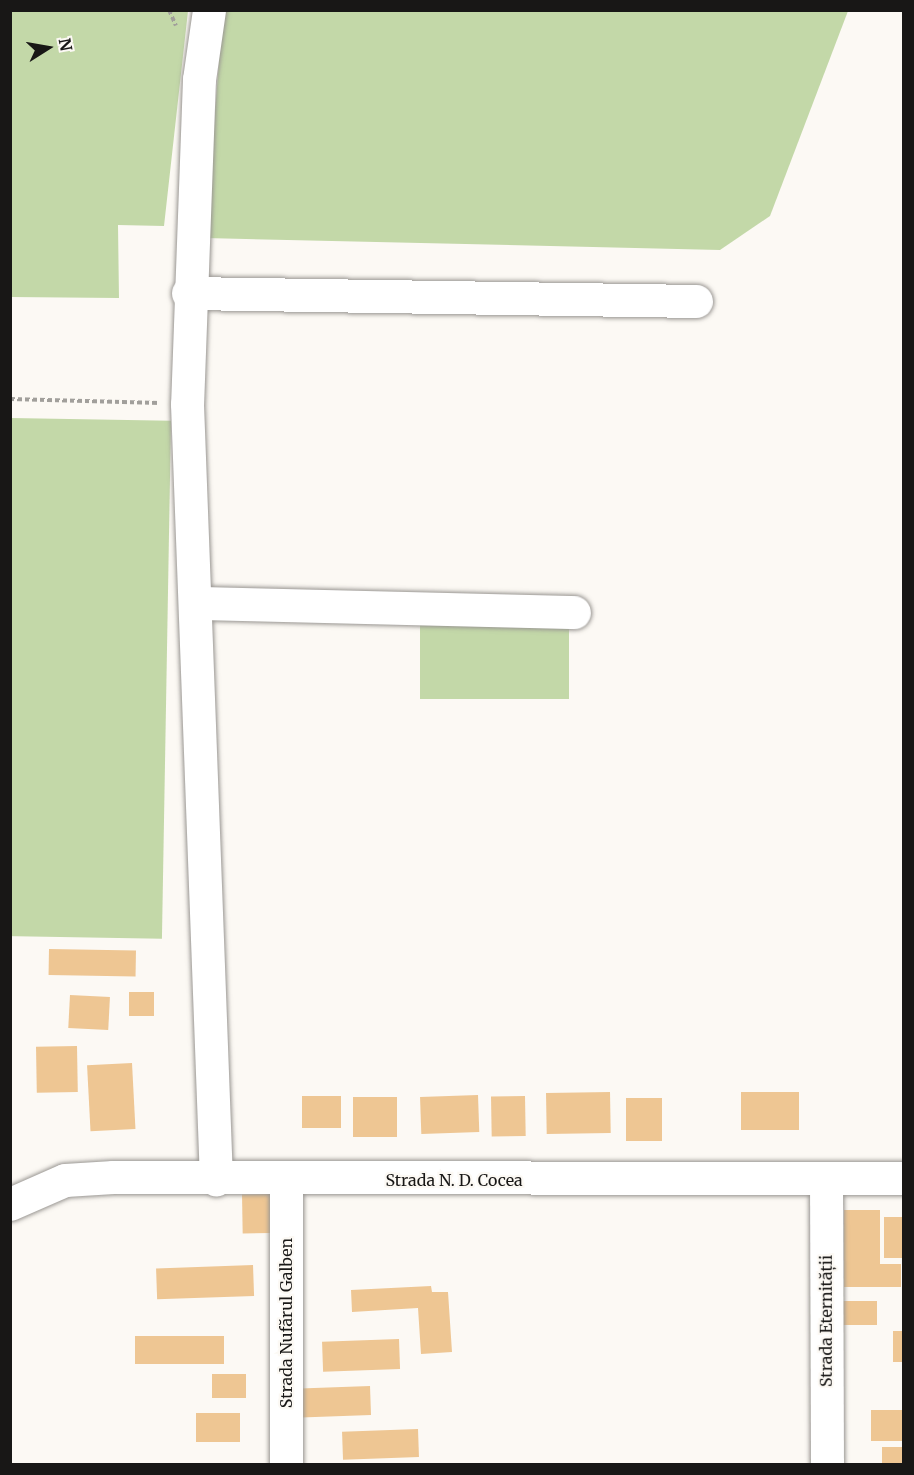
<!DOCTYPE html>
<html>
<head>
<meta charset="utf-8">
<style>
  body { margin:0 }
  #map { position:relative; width:914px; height:1475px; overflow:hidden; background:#fcf9f4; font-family:Merriweather,serif }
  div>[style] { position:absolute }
  .green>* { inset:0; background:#c3d8a8; transform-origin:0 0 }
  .building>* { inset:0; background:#eec693; transform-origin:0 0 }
  .path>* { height:4px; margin-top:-2px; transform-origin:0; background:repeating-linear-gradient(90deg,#a19f9b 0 4.5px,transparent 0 7.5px) }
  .roads { filter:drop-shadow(0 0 2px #9a9793) drop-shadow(0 0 2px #9a9793) }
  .minor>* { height:33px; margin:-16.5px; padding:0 16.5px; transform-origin:16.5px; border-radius:16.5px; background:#fff }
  span { translate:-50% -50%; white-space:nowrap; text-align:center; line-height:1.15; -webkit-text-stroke:4.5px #fcf9f4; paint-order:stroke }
  .street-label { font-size:16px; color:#181716 }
  .frame { position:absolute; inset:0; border:12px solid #181716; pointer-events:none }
  .north { position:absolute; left:18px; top:18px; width:60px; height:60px; -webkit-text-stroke:4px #fcf9f4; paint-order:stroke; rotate:79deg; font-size:16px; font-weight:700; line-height:24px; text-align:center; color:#181716 }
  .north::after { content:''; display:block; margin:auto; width:21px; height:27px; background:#181716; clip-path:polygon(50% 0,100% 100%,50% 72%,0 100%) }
</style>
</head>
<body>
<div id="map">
  <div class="green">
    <div style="clip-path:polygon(11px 10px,188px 11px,164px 226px,118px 225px,119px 298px,11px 297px)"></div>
    <div style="clip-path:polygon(223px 11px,848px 11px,770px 216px,720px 250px,205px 238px)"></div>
    <div style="left:11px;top:418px;width:160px;height:518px;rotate:1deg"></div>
    <div style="left:420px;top:620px;width:149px;height:79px"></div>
  </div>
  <div class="building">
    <div style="left:49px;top:949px;width:87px;height:26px;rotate:1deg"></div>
    <div style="left:129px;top:992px;width:25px;height:24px"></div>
    <div style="left:70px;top:995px;width:40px;height:33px;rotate:3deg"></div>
    <div style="left:77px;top:1046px;width:46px;height:41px;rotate:89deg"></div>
    <div style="left:132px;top:1063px;width:66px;height:45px;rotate:87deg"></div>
    <div style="left:610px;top:1092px;width:41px;height:64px;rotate:89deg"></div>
    <div style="left:741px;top:1092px;width:58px;height:38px"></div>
    <div style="left:478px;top:1095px;width:37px;height:58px;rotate:88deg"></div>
    <div style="left:341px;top:1096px;width:32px;height:39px;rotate:90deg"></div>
    <div style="left:525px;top:1096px;width:40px;height:34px;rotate:89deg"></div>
    <div style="left:397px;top:1097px;width:40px;height:44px;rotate:90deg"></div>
    <div style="left:626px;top:1098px;width:36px;height:43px"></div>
    <div style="left:270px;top:1194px;width:39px;height:28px;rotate:89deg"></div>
    <div style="clip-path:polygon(844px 1210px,880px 1210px,880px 1264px,901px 1264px,901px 1287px,844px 1287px)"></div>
    <div style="left:884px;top:1217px;width:20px;height:41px"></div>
    <div style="left:253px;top:1265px;width:31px;height:97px;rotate:88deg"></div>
    <div style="clip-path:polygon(431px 1286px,432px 1292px,448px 1292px,452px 1352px,421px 1354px,418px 1308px,352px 1312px,351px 1290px)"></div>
    <div style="left:877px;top:1301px;width:24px;height:37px;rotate:90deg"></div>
    <div style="left:893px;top:1331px;width:11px;height:31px"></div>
    <div style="left:224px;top:1336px;width:28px;height:89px;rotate:90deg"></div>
    <div style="left:399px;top:1339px;width:30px;height:77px;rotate:88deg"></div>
    <div style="left:212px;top:1374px;width:34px;height:24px"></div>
    <div style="left:370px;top:1386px;width:29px;height:70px;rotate:88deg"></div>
    <div style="left:904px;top:1410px;width:31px;height:33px;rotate:90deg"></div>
    <div style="left:196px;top:1413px;width:44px;height:29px"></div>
    <div style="left:418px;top:1429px;width:28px;height:76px;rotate:88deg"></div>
    <div style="left:882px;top:1447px;width:22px;height:17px"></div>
  </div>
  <div class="path">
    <div style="left:169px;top:10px;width:17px;rotate:66deg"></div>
    <div style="left:10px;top:399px;width:150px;rotate:1.5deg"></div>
  </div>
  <div class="roads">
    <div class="minor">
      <div style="left:209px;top:10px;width:70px;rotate:98.2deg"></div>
      <div style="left:199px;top:79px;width:325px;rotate:92.1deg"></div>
      <div style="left:187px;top:404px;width:776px;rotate:87.86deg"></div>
      <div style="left:188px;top:293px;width:508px;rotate:0.9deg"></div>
      <div style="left:197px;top:603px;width:377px;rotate:1.4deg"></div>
      <div style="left:826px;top:1178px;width:286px;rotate:89.8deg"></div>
      <div style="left:286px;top:1181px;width:283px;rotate:90deg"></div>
      <div style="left:10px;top:1204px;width:60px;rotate:-23.6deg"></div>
      <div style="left:65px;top:1180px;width:48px;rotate:-3.6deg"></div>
      <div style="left:113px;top:1177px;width:791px;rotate:0.07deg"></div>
    </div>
  </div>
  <div class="street-label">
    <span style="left:454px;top:1180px">Strada N. D. Cocea</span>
    <span style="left:826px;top:1321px;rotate:-90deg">Strada Eternității</span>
    <span style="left:286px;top:1323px;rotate:-90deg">Strada Nufărul Galben</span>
  </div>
  <div class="frame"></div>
  <div class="north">N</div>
</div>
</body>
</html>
